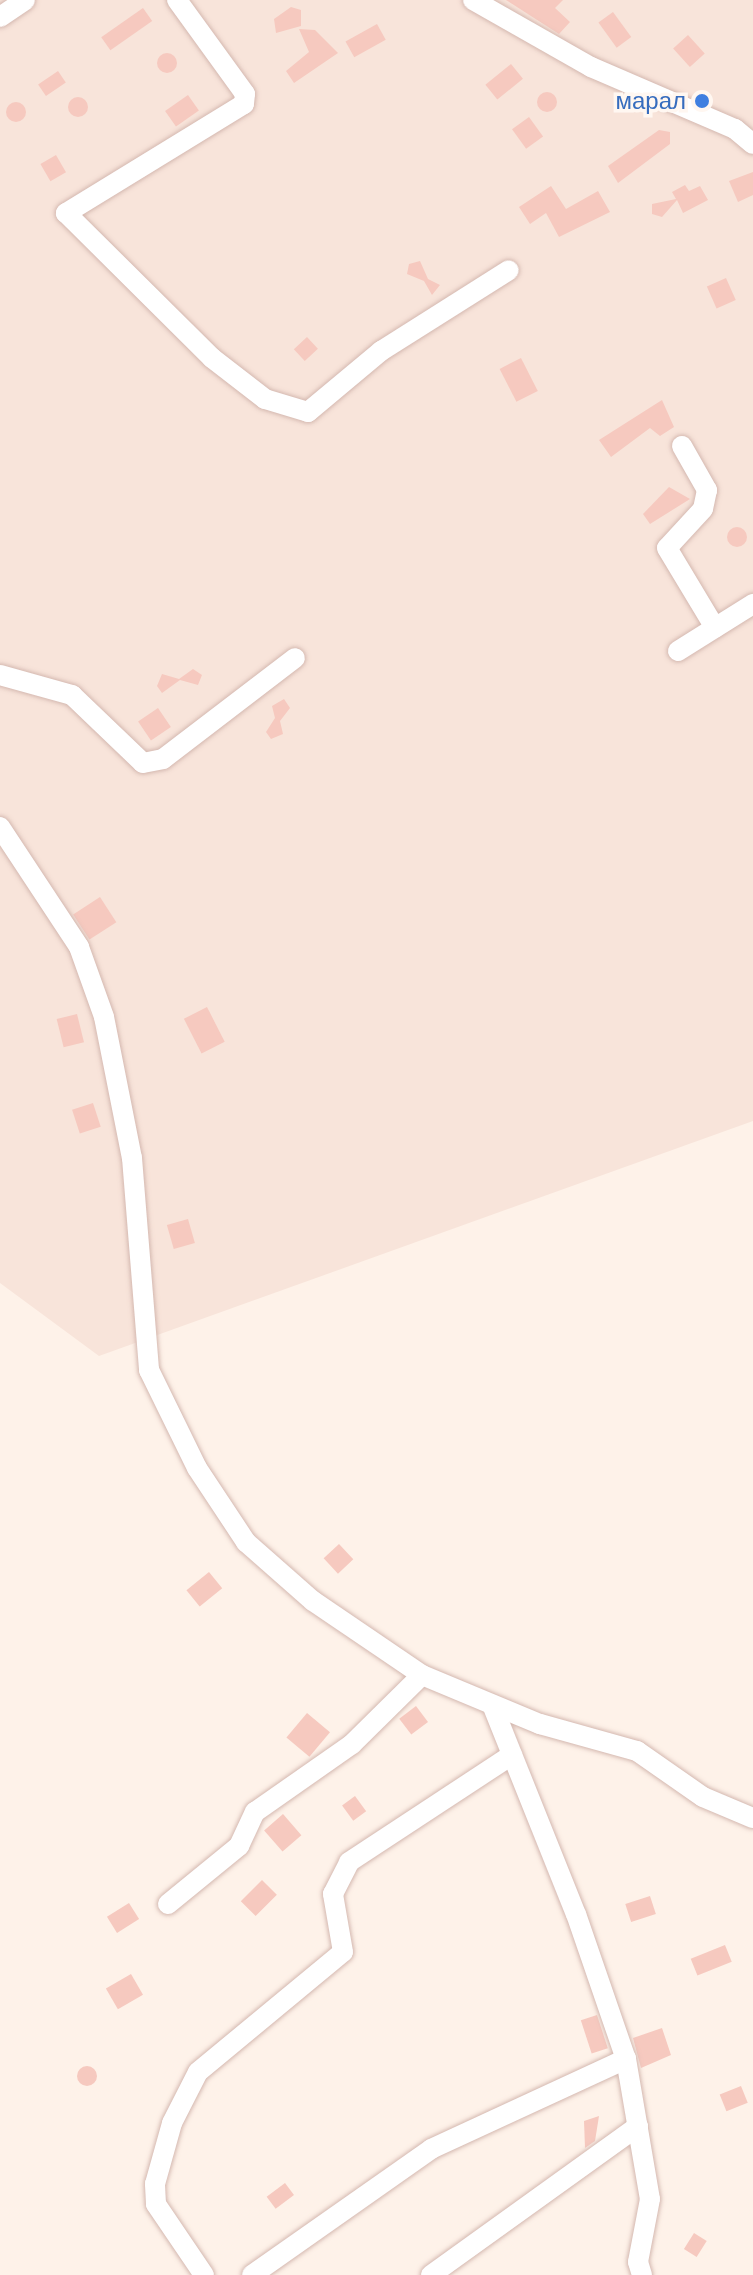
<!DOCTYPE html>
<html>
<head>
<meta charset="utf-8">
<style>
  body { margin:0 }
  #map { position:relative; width:753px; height:2275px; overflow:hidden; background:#fef2e9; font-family:"DM Sans",sans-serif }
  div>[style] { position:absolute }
  .residential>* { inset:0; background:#f8e4da }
  .building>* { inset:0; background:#f6c9bf; transform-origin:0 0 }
  .round { border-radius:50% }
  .roads { filter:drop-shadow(0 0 2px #d4b8b0) drop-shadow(0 0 2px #d4b8b0) }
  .minor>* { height:20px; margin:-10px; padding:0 10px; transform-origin:10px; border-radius:10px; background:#fff }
  .dots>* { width:22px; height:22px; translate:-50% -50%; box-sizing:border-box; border:4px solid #fff7f1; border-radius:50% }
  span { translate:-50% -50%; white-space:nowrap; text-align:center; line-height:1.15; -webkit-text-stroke:7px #fff7f1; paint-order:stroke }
  .shop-label { font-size:24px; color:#366cbe }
  .right { translate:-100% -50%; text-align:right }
</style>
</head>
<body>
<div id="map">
  <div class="residential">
    <div style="clip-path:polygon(0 0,753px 0,753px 1121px,99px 1356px,0 1283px)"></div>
  </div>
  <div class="building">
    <div style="clip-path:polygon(506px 0,563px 0,555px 8px,570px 22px,559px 34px)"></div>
    <div style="clip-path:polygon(291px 7px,301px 10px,301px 26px,276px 33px,274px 19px)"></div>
    <div style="left:143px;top:8px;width:16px;height:51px;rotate:55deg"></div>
    <div style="left:613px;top:12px;width:31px;height:18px;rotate:54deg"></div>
    <div style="left:377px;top:24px;width:18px;height:36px;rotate:61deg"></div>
    <div style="clip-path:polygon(299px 29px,315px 30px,338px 53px,294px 83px,286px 71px,309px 52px)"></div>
    <div style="left:688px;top:35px;width:25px;height:20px;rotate:48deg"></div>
    <div class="round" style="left:157px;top:53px;width:20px;height:20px"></div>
    <div style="left:511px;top:64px;width:19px;height:33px;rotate:51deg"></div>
    <div style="left:58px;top:71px;width:14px;height:24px;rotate:56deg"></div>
    <div class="round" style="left:537px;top:92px;width:20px;height:20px"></div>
    <div style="left:188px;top:95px;width:19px;height:28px;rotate:55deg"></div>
    <div class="round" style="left:68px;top:97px;width:20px;height:20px"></div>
    <div class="round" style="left:6px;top:102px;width:20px;height:20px"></div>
    <div style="left:529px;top:117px;width:24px;height:21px;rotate:54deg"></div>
    <div style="clip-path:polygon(659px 130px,670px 132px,670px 144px,618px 183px,608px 166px)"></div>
    <div style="left:56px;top:155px;width:20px;height:18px;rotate:60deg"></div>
    <div style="clip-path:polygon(753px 172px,753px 195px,738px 202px,729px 181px)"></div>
    <div style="clip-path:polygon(685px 185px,689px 191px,700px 186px,708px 200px,683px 213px,677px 200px,662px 217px,652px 214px,652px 204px,676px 199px,672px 192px)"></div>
    <div style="clip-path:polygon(551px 186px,566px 209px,598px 191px,610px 212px,559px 237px,546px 213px,530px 224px,519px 207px)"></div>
    <div style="clip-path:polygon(420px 261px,428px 279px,440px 285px,432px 295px,424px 281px,407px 274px,409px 264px)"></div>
    <div style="left:726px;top:278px;width:24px;height:21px;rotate:66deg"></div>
    <div style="left:307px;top:337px;width:16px;height:18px;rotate:47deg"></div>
    <div style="left:521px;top:358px;width:37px;height:24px;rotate:63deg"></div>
    <div style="clip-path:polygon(662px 400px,674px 427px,660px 436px,650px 428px,611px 457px,599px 440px)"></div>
    <div style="clip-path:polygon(669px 487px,690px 499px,650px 524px,643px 514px)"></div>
    <div class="round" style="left:727px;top:527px;width:20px;height:20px"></div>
    <div style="clip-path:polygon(193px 669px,202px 675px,198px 685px,180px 680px,162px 693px,157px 686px,162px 674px,179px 679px)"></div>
    <div style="clip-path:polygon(284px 699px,290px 708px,280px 721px,283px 734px,271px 739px,266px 732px,275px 718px,272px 706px)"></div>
    <div style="left:158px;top:708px;width:23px;height:24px;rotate:56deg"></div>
    <div style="left:100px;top:897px;width:30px;height:32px;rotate:57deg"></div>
    <div style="left:207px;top:1007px;width:39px;height:26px;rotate:63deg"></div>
    <div style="left:77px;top:1014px;width:29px;height:21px;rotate:76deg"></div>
    <div style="left:93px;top:1103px;width:25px;height:22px;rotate:72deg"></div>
    <div style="left:188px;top:1219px;width:25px;height:22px;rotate:74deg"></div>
    <div style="left:339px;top:1544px;width:21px;height:21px;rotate:47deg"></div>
    <div style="left:209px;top:1572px;width:21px;height:29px;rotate:51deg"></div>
    <div style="left:416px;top:1706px;width:20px;height:21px;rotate:53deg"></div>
    <div style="left:307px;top:1713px;width:30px;height:32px;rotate:40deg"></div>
    <div style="left:355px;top:1796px;width:19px;height:16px;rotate:54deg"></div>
    <div style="left:283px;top:1814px;width:28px;height:25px;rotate:49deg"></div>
    <div style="left:262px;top:1880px;width:21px;height:30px;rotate:45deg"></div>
    <div style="left:650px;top:1896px;width:19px;height:26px;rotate:72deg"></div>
    <div style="left:129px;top:1903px;width:19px;height:26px;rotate:58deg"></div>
    <div style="left:725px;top:1945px;width:18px;height:37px;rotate:68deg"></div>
    <div style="left:131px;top:1974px;width:24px;height:29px;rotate:60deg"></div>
    <div style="left:597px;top:2015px;width:35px;height:17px;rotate:72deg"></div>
    <div style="clip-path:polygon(662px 2028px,671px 2055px,641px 2068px,633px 2038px)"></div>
    <div class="round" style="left:77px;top:2066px;width:20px;height:20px"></div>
    <div style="left:741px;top:2086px;width:18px;height:23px;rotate:68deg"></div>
    <div style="clip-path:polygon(599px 2116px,595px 2141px,585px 2148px,584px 2121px)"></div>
    <div style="left:285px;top:2183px;width:15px;height:23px;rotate:53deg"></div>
    <div style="left:694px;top:2233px;width:15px;height:19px;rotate:32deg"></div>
  </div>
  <div class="roads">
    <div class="minor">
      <div style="left:177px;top:0;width:116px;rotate:54.1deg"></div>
      <div style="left:245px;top:94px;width:10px;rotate:96deg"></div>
      <div style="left:244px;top:104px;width:209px;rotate:148.5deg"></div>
      <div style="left:66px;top:213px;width:206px;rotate:44.8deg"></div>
      <div style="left:212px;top:358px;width:67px;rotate:37.7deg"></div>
      <div style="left:265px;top:399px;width:45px;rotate:16.8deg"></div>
      <div style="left:308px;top:412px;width:95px;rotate:-39.9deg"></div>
      <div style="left:381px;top:351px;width:151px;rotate:-32.3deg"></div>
      <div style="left:473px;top:0;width:136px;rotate:29.6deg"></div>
      <div style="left:591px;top:67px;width:157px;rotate:23.3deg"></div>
      <div style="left:735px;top:129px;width:23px;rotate:40deg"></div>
      <div style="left:0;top:17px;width:30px;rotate:-34deg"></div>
      <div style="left:682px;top:446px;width:51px;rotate:60.4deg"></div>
      <div style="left:707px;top:490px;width:19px;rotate:102deg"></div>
      <div style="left:703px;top:509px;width:53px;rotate:132.7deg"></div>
      <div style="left:667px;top:548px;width:93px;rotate:59deg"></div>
      <div style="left:678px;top:651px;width:89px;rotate:-32.1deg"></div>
      <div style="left:0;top:675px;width:75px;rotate:15.5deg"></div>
      <div style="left:72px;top:695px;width:98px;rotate:43.8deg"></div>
      <div style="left:143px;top:763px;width:20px;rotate:-11deg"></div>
      <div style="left:163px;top:759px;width:166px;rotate:-37.4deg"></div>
      <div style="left:0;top:827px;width:144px;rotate:56.6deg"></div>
      <div style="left:79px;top:947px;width:74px;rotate:70.3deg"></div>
      <div style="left:104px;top:1017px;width:144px;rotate:78.8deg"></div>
      <div style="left:132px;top:1158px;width:213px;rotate:85.4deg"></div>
      <div style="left:149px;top:1370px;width:109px;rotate:63.9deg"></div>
      <div style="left:197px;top:1468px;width:89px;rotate:56.5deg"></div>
      <div style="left:246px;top:1542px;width:89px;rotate:41.4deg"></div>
      <div style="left:313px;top:1601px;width:132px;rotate:34.2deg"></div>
      <div style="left:422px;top:1675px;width:128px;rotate:22.6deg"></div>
      <div style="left:540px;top:1724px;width:101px;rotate:15.6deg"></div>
      <div style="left:637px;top:1751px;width:80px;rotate:34.9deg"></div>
      <div style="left:703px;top:1797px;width:54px;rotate:22.8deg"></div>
      <div style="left:493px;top:1707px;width:223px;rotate:68.2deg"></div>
      <div style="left:576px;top:1914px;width:153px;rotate:71deg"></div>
      <div style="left:626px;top:2059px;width:142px;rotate:80.3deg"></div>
      <div style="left:650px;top:2199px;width:64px;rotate:100.8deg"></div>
      <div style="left:638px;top:2262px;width:14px;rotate:73deg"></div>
      <div style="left:168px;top:1904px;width:92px;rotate:-39.2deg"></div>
      <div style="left:239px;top:1846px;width:38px;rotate:-65deg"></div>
      <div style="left:255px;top:1812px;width:118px;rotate:-35deg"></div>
      <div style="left:352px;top:1744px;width:98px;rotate:-44.6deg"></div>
      <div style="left:204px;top:2275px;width:86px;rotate:-124.1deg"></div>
      <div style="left:156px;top:2204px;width:20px;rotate:-93deg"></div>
      <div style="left:155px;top:2184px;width:63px;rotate:-74.4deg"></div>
      <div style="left:172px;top:2123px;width:57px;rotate:-63deg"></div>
      <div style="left:198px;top:2072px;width:188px;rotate:-39.6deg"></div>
      <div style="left:343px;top:1952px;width:59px;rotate:-99.8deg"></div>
      <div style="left:333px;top:1894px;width:36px;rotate:-63deg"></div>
      <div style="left:349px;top:1862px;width:195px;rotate:-33.3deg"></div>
      <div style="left:252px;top:2275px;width:219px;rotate:-35.1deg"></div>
      <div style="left:431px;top:2149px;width:215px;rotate:-24.8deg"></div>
      <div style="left:431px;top:2275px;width:255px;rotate:-35.7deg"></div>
    </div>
  </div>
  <div class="dots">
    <div style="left:702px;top:101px;background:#3f7fe0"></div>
  </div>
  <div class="shop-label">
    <span class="right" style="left:686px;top:101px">марал</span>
  </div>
</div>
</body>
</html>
